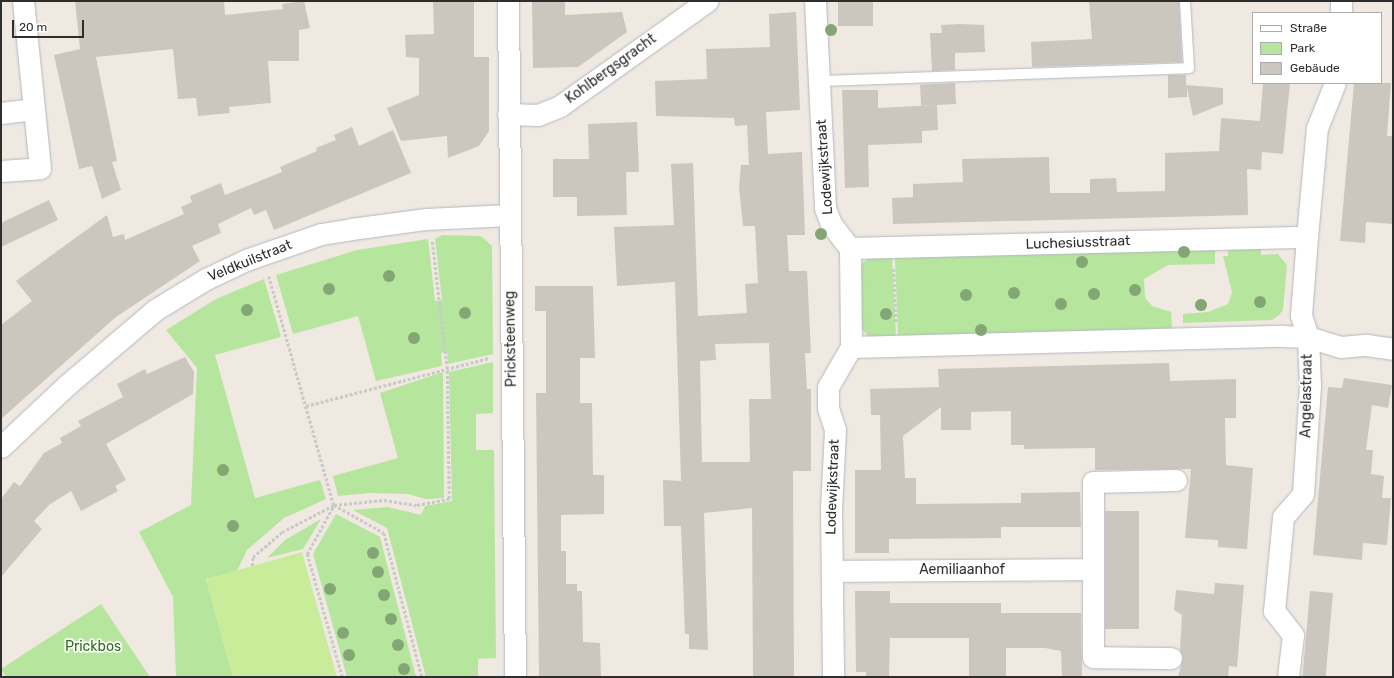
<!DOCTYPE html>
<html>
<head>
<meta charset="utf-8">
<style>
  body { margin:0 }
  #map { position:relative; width:1394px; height:678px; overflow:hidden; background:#efe9e1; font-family:Rubik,sans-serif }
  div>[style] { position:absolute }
  .green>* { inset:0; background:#b6e59e }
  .pitch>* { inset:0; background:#c9ec9a }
  .building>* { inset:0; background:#cbc7bf; transform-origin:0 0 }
  .path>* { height:2.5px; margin-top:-1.25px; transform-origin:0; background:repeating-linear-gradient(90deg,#c9c9c9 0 3px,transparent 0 5px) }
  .roads { filter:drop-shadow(0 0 1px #b4b7c1) drop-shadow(0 0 1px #b4b7c1) }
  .lane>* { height:10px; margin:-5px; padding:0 5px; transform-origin:5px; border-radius:5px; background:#fff }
  .street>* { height:21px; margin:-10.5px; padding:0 10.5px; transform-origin:10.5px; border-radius:10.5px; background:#fff }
  .trees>* { width:12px; height:12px; margin:-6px; border-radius:50%; background:#84a574 }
  span { translate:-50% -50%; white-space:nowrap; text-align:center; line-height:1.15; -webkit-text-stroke:3.5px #fff; paint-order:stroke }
  .street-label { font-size:14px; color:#2e2e2e }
  .park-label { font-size:14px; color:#2c6e1b }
  .frame { position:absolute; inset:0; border:2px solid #2e2e2e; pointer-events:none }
  .legend { position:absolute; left:1252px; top:12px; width:130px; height:72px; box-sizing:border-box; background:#fff; border:1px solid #ababab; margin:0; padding:5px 7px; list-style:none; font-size:12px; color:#2e2e2e }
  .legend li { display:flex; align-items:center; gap:8px; height:20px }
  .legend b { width:20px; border:1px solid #ababab }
  .scale { position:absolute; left:12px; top:20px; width:72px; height:18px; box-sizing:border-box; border:2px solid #2e2e2e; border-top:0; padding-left:5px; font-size:12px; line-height:14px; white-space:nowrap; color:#2e2e2e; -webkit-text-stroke:3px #fff; paint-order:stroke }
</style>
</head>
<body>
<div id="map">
  <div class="green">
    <div style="clip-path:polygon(442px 235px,481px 236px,492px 246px,493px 354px,448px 364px,447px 352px,441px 353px,442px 366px,376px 381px,358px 316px,293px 334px,276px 275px,357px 250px,428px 239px,435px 301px,442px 300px,435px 239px)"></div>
    <div style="clip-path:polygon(1261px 247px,1261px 255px,1278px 254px,1287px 265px,1283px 310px,1279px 315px,1272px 320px,1183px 323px,1183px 314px,1208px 312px,1228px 304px,1232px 292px,1223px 256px,1228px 256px,1228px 249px)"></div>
    <div style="clip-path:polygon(1215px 250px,1215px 264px,1168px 265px,1144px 279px,1145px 298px,1152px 306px,1171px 312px,1172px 328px,898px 338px,895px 256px)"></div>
    <div style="clip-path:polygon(872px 256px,892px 256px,896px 338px,869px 337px,860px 327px,860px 265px)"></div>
    <div style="clip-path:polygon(264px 279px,281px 337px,215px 355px,255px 498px,320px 480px,326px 499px,284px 518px,247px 550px,237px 571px,206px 579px,233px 677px,176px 677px,173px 597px,139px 532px,191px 505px,197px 368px,166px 330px,216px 299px)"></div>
    <div style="clip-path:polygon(493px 362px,493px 413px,476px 414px,476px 450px,494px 450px,496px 658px,478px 659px,478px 677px,426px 677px,387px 528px,353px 510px,388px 507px,421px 515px,425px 506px,452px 501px,449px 372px)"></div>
    <div style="clip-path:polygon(443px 372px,444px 498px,426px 499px,408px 494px,370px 493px,338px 496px,333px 476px,398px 458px,380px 393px)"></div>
    <div style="clip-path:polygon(336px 514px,380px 537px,416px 677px,347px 677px,313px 554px)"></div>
    <div style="clip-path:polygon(321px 519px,303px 549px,267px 558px,285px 540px)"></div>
    <div style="clip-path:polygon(101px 604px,150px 677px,6px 677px,1px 669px)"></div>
  </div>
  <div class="pitch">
    <div style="clip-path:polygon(302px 552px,337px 677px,233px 677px,206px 579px)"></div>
  </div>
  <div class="building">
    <div style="clip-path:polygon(75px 1px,224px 1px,225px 15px,283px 9px,282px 4px,304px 1px,310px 28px,299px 30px,299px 61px,268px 61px,271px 103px,229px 107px,230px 113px,198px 116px,196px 98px,178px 99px,173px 49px,96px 57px,117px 161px,112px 162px,121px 190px,102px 199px,92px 166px,79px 169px,54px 55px,80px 49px)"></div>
    <div style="clip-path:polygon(433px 1px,474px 1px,474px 57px,489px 57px,489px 131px,479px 146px,448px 158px,447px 136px,401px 141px,387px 108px,419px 95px,419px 58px,406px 57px,405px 35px,434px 34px)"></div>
    <div style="clip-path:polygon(532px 1px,565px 1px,565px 15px,622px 12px,627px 32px,578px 67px,533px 68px)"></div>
    <div style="left:838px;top:1px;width:35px;height:25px"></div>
    <div style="clip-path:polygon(1089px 1px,1179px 1px,1182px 62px,1032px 67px,1031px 42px,1092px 39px)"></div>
    <div style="clip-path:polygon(evenodd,796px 12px,800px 110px,766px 112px,768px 154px,802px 152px,805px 235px,787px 235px,789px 271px,807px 271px,811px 353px,805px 353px,807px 389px,811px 389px,811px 471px,793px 471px,794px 677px,753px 677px,752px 508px,704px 513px,708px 650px,689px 649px,689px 634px,685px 634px,681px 526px,664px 526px,663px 480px,681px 481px,675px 282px,617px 286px,614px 227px,674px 225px,671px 164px,693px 163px,698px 316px,747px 313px,745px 284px,758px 283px,755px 226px,743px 226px,739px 188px,741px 165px,749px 165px,747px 125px,735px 126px,734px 118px,656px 116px,655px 81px,707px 79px,706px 49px,770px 47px,769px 14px,796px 12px,769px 343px,771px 399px,749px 399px,750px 462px,702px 462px,700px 361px,716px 360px,715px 344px,769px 343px)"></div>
    <div style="clip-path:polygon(960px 24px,984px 25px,985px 52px,955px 53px,955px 70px,932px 71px,930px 33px,942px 33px,941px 25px)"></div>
    <div style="clip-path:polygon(1168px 75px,1186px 75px,1186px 85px,1223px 88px,1223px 104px,1193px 116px,1187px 88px,1187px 97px,1168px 98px)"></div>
    <div style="left:955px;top:83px;width:21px;height:35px;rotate:87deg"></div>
    <div style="clip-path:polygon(1263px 83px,1290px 83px,1283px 154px,1262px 152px,1261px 170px,1247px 169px,1248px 215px,893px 224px,892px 198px,913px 197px,913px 184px,963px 182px,962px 159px,1049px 157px,1050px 193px,1090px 193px,1090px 179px,1116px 178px,1117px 192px,1165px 191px,1165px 153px,1219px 151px,1221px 118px,1260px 121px)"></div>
    <div style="clip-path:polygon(1354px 83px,1391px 83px,1387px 136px,1393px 136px,1393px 224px,1366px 222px,1365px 243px,1340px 241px)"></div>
    <div style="clip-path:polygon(842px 90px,878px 90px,878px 108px,937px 105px,938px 130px,922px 131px,922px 143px,868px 145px,869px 187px,845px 188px)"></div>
    <div style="clip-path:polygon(637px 122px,639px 172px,626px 172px,627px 215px,577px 216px,577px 197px,553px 197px,553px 159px,589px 159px,588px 124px)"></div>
    <div style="clip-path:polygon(352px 127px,359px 146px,393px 130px,411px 173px,274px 230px,266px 210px,254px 215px,251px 208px,218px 224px,221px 233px,192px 246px,200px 261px,116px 317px,1px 419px,1px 325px,32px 301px,16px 281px,107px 215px,113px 237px,124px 234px,125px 240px,184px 214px,181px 207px,192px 202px,190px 196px,221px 183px,225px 195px,282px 172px,280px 167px,317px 151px,316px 148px,336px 140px,334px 135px)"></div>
    <div style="clip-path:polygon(49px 200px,58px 220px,1px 247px,1px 223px)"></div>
    <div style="clip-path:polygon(535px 286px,593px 286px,595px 358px,580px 358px,580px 403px,592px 403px,593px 475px,604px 475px,604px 514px,561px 515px,561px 551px,566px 551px,566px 584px,577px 584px,577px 591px,582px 591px,583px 642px,600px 643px,601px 677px,539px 677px,536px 393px,546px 393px,546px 311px,535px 311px)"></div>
    <div style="clip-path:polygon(185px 357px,194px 372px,193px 394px,106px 444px,126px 480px,115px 486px,118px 491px,81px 511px,71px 491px,49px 505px,34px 521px,42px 529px,1px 577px,1px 499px,14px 482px,20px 486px,44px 453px,62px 443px,60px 438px,81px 426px,78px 421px,123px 397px,117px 384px,145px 369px,147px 374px)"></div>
    <div style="clip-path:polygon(1169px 363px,1170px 381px,1236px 379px,1236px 418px,1225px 418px,1226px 465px,1253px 468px,1247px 549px,1218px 547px,1218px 540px,1185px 538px,1191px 469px,1095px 470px,1095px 448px,1024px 449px,1024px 445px,1011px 445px,1011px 411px,971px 412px,971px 430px,941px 430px,941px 407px,903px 436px,905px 478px,916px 478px,916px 504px,1021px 503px,1021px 493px,1080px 492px,1081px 527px,1001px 527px,1001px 538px,889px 539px,889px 553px,855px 553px,855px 470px,881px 470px,880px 415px,871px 415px,870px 389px,939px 387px,938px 369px)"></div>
    <div style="clip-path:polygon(1344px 378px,1392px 385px,1388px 408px,1372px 405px,1366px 450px,1373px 450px,1371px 474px,1384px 476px,1382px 498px,1391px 498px,1387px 545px,1363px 543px,1362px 560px,1313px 555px,1328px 387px,1342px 388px)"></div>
    <div style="left:1105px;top:511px;width:34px;height:118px"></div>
    <div style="clip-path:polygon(1215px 583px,1244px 585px,1237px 667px,1229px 666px,1228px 677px,1178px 677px,1183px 658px,1180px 650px,1182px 615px,1174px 610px,1176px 590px,1214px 594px)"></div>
    <div style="clip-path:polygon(855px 591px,890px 591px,890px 603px,1001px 603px,1001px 613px,1081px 613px,1082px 677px,1062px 677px,1061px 651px,1045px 648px,1006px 648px,1006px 677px,969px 677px,969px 638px,890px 638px,889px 677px,866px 677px,866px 672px,856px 672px)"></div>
    <div style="left:1310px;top:591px;width:23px;height:86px;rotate:5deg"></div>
  </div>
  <div class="path">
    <div style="left:894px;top:269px;width:55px;rotate:87.9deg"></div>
    <div style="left:269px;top:276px;width:238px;rotate:74.2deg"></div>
    <div style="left:306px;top:406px;width:189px;rotate:-14.7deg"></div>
    <div style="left:252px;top:566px;width:9px;rotate:-84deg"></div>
    <div style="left:253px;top:557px;width:38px;rotate:-41deg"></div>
    <div style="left:282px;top:532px;width:59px;rotate:-27.4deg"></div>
    <div style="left:334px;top:505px;width:50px;rotate:-5.7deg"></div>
    <div style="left:384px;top:500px;width:33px;rotate:9deg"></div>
    <div style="left:417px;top:505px;width:33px;rotate:-11deg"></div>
    <div style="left:449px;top:499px;width:130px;rotate:-90.9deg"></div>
    <div style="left:447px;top:369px;width:129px;rotate:-96.7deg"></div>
    <div style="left:342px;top:677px;width:128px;rotate:-105.9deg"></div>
    <div style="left:307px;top:554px;width:56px;rotate:-61.1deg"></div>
    <div style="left:334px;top:505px;width:57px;rotate:29.2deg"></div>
    <div style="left:384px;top:533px;width:149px;rotate:75.2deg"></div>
  </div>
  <div class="roads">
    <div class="lane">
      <div style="left:820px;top:81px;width:369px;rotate:-2deg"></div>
      <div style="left:1189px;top:68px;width:67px;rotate:-93.4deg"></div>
    </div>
    <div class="street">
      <div style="left:508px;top:1px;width:676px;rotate:89.41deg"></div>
      <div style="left:815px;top:1px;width:207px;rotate:87.2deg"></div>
      <div style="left:825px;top:208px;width:17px;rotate:69deg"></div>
      <div style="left:831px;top:224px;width:31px;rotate:52deg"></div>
      <div style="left:850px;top:248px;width:99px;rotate:89.4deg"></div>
      <div style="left:851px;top:347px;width:46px;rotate:119.9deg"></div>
      <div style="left:828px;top:387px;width:21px;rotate:90deg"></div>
      <div style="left:828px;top:408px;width:23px;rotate:72deg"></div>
      <div style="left:835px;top:430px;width:78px;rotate:92.9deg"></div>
      <div style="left:831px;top:508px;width:169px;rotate:89.3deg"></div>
      <div style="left:1341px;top:13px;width:12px;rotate:-90deg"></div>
      <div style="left:1px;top:113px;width:31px;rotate:-7deg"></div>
      <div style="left:508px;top:114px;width:30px;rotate:2deg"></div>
      <div style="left:538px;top:115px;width:24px;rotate:-22deg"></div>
      <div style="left:560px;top:106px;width:181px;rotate:-35.5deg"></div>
      <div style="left:1px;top:171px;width:39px;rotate:-4deg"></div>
      <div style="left:40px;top:168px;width:168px;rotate:-95.8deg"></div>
      <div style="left:850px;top:248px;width:457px;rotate:-1.4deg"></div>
      <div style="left:851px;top:347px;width:431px;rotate:-1.5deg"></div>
      <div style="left:1282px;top:336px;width:26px;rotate:2deg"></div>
      <div style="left:1308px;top:337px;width:34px;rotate:17deg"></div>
      <div style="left:1341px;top:347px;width:25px;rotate:-5deg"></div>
      <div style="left:1366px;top:345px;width:27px;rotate:8deg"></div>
      <div style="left:1px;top:447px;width:91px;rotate:-43.2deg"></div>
      <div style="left:67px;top:385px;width:116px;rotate:-40.4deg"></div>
      <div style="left:155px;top:310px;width:60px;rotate:-31.3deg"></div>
      <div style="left:206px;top:279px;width:44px;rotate:-25.4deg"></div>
      <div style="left:246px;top:260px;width:79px;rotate:-19.1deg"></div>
      <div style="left:321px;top:234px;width:30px;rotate:-9deg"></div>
      <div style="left:351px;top:229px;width:76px;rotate:-7.6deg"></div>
      <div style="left:426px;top:219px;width:84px;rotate:-2.7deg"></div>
      <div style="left:832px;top:571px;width:261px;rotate:-0.4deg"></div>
      <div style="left:1171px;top:658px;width:78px;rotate:-179.3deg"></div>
      <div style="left:1093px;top:657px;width:175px;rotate:-90deg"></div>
      <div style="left:1093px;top:482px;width:83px;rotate:-1.4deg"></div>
      <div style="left:1288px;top:677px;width:42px;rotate:-83.2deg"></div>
      <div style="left:1293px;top:635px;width:31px;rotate:-128deg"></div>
      <div style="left:1274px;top:611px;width:94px;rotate:-84.5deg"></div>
      <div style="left:1283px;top:517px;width:30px;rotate:-49deg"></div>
      <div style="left:1303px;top:494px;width:108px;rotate:-86.3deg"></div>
      <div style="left:1310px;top:386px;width:49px;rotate:-92.3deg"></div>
      <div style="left:1308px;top:337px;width:23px;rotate:-108deg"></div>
      <div style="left:1301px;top:315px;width:78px;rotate:-85.6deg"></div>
      <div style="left:1307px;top:237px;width:109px;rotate:-84.8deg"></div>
      <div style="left:1317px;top:128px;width:48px;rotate:-68.2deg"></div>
    </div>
  </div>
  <div class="trees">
    <div style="left:831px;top:30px"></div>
    <div style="left:821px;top:234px"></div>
    <div style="left:1184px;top:252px"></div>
    <div style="left:1082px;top:262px"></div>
    <div style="left:389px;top:276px"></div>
    <div style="left:329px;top:289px"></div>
    <div style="left:1135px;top:290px"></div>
    <div style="left:1014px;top:293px"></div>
    <div style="left:1094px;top:294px"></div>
    <div style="left:966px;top:295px"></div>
    <div style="left:1260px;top:302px"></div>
    <div style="left:1061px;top:304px"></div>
    <div style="left:1201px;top:305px"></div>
    <div style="left:247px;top:310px"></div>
    <div style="left:465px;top:313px"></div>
    <div style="left:886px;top:314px"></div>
    <div style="left:981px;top:330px"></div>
    <div style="left:414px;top:338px"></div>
    <div style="left:223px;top:470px"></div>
    <div style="left:233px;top:526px"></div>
    <div style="left:373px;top:553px"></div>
    <div style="left:378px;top:572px"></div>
    <div style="left:330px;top:589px"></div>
    <div style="left:384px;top:595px"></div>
    <div style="left:391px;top:619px"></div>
    <div style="left:343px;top:633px"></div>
    <div style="left:398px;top:645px"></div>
    <div style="left:349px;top:655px"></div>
    <div style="left:404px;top:669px"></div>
  </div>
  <div class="street-label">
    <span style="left:611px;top:69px;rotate:-36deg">Kohlbergsgracht</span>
    <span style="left:825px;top:167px;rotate:-94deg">Lodewijkstraat</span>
    <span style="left:1078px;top:243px;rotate:-2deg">Luchesiusstraat</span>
    <span style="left:250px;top:261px;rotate:-22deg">Veldkuilstraat</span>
    <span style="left:511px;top:339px;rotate:-91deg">Pricksteenweg</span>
    <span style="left:1307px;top:396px;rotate:-89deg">Angelastraat</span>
    <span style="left:833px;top:487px;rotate:-88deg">Lodewijkstraat</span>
    <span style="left:962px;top:570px">Aemiliaanhof</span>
  </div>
  <div class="park-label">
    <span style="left:93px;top:647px">Prickbos</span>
  </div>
  <div class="frame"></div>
  <ul class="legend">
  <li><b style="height:5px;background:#fff"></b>Straße</li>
  <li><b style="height:11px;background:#b6e59e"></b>Park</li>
  <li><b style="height:11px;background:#cbc7bf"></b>Gebäude</li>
  </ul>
  <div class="scale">20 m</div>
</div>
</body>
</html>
